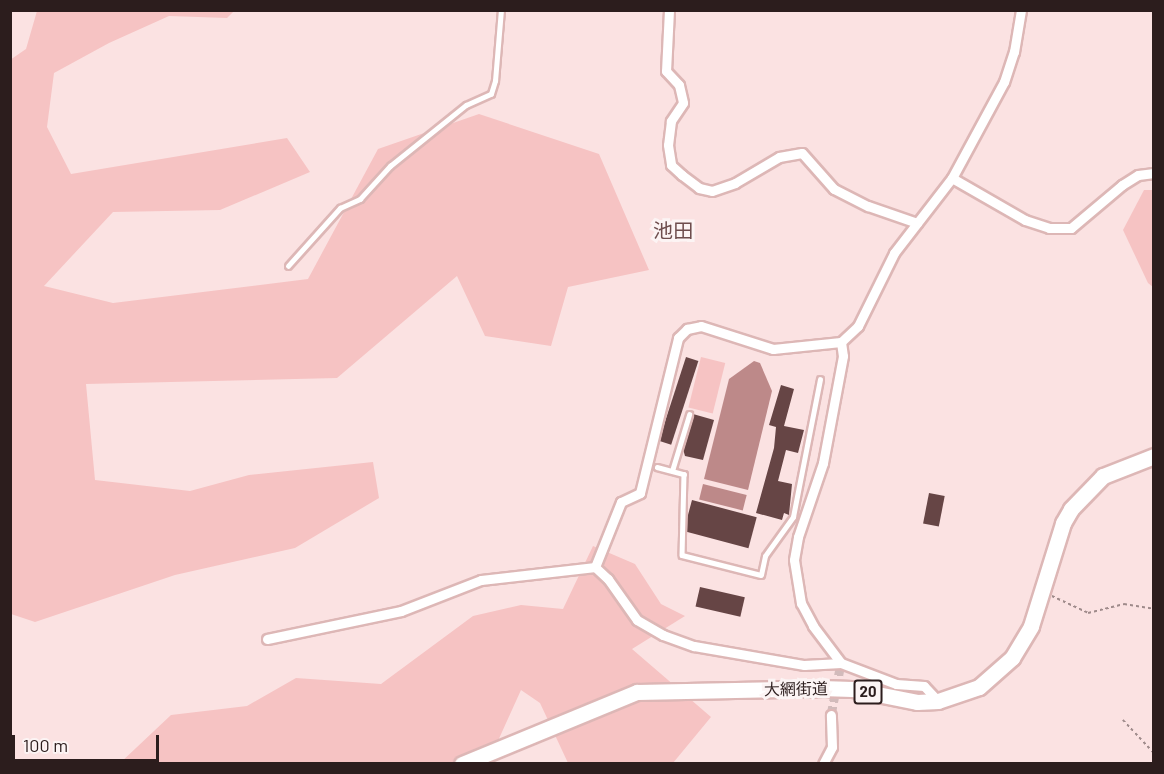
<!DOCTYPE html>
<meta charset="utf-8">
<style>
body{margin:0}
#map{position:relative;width:1164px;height:774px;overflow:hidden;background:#fbe2e2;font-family:Barlow,"Noto Sans JP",sans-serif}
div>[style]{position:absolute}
.green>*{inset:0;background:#f6c3c3;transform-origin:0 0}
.water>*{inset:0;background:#bd8989;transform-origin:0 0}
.building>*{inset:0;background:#664545;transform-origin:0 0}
.minor-tunnel>*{height:9px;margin-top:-4.5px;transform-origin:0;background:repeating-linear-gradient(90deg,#d2bbbb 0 9px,transparent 0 13.5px)}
.path>*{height:1.5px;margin-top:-0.75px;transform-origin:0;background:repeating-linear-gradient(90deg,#9f8b8b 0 3px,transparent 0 6px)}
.roads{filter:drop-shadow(2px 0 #ddb7b6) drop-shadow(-2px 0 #ddb7b6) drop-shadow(0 2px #ddb7b6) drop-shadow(0 -2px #ddb7b6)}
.service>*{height:4.5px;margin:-2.25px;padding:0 2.25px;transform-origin:2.25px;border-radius:2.25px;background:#fff}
.minor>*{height:9px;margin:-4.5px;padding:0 4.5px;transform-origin:4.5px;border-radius:4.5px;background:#fff}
.primary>*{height:15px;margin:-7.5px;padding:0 7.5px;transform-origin:7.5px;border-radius:7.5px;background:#fff}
span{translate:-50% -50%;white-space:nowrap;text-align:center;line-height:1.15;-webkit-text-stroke:6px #fcf4f4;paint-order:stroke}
.shield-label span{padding:2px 4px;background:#fcf4f4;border:2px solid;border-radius:4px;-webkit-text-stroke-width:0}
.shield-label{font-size:15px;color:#2c1d1d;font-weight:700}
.street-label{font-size:16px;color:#2c1d1d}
.quarter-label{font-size:20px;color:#6e4d4d}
.frame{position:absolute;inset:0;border:12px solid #2c1d1d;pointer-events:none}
.scale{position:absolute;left:12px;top:735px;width:147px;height:27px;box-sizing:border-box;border:3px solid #2c1d1d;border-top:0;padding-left:8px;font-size:18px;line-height:21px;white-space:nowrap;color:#2c1d1d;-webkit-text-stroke:4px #fcf4f4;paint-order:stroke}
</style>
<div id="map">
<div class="green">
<i style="clip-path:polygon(37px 11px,234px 11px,227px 18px,169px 16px,109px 43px,54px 73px,47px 127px,71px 174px,287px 138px,310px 172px,220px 210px,113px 212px,44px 286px,113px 303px,308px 279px,378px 149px,479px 114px,599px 154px,649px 270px,568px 287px,551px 346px,485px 336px,457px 276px,337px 378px,86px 384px,95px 480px,190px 491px,249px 475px,373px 462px,379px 498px,295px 548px,175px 575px,35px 622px,11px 614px,10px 60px,26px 49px)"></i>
<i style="clip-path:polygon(1144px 190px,1153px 190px,1153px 287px,1148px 283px,1123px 230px)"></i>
<i style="left:701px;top:357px;width:25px;height:52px;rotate:14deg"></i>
<i style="clip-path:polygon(593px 546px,635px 564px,661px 604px,685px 616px,632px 649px,711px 717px,673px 763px,568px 763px,540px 703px,521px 690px,488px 763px,119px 764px,171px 715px,247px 706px,296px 678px,381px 684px,473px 616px,521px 605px,563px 609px)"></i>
</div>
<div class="water">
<i style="clip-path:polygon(754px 361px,760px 363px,772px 391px,748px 490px,704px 479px,729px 379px)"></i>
<i style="left:703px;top:484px;width:45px;height:16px;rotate:14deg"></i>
</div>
<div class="building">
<i style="left:686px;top:357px;width:13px;height:88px;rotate:18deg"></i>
<i style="clip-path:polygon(781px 385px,794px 389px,784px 426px,804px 430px,798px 453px,786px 450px,778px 481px,792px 484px,789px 515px,784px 513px,782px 520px,756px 513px,774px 448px,776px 427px,769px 425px)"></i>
<i style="clip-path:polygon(693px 414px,714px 420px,703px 460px,685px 456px,683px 449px)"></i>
<i style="left:929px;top:493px;width:16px;height:31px;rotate:11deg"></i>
<i style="left:692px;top:500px;width:67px;height:32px;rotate:15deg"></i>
<i style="left:700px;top:587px;width:46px;height:20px;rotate:13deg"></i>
</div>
<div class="minor-tunnel">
<i style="left:831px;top:715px;width:53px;rotate:-79.1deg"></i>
</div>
<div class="path">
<i style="left:1052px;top:596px;width:40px;rotate:25deg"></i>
<i style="left:1088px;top:613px;width:37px;rotate:-14deg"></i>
<i style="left:1124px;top:604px;width:30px;rotate:9deg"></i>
<i style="left:1123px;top:720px;width:45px;rotate:46.8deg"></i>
</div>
<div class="roads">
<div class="service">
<i style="left:288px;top:266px;width:78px;rotate:-48.1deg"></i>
<i style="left:340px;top:208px;width:22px;rotate:-24deg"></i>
<i style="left:360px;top:199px;width:45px;rotate:-47.7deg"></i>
<i style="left:390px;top:166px;width:97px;rotate:-38.8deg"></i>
<i style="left:466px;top:105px;width:27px;rotate:-24deg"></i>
<i style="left:491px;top:94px;width:14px;rotate:-73deg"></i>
<i style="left:495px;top:81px;width:71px;rotate:-85.2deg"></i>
<i style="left:657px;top:467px;width:28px;rotate:15deg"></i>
<i style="left:684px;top:474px;width:81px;rotate:91.4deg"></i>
<i style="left:682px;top:555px;width:81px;rotate:14.2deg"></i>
<i style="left:761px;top:575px;width:19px;rotate:-78deg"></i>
<i style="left:765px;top:556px;width:48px;rotate:-54.3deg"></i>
<i style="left:793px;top:517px;width:140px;rotate:-78.9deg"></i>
<i style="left:672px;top:471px;width:59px;rotate:-73.1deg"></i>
</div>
<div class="minor">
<i style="left:669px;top:10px;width:61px;rotate:92.8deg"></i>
<i style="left:666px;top:71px;width:19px;rotate:47deg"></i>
<i style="left:679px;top:85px;width:18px;rotate:77deg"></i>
<i style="left:683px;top:103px;width:22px;rotate:124deg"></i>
<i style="left:671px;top:121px;width:24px;rotate:97deg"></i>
<i style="left:668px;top:145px;width:20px;rotate:81deg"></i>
<i style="left:671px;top:165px;width:15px;rotate:42deg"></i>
<i style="left:682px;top:175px;width:21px;rotate:37deg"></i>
<i style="left:699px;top:188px;width:13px;rotate:13deg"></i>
<i style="left:712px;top:191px;width:24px;rotate:-19deg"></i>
<i style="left:735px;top:183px;width:51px;rotate:-30.6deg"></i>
<i style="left:779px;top:157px;width:23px;rotate:-10deg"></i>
<i style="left:802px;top:153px;width:48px;rotate:48.4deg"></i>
<i style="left:834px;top:189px;width:38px;rotate:27deg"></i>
<i style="left:868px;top:206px;width:52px;rotate:19.1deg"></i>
<i style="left:952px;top:178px;width:84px;rotate:29.9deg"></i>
<i style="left:1025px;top:220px;width:25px;rotate:18deg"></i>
<i style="left:1049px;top:228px;width:22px"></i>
<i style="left:1071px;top:228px;width:67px;rotate:-40.1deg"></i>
<i style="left:1122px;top:185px;width:19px;rotate:-32deg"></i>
<i style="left:1138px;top:175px;width:16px;rotate:-7deg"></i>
<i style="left:841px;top:342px;width:14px;rotate:82deg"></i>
<i style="left:843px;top:356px;width:109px;rotate:100.6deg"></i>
<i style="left:823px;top:463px;width:78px;rotate:108.7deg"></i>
<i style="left:798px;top:537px;width:23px;rotate:100deg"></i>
<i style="left:794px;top:560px;width:44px;rotate:80.8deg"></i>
<i style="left:801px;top:603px;width:26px;rotate:62deg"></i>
<i style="left:813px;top:626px;width:46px;rotate:52.9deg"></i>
<i style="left:595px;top:567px;width:70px;rotate:-68.2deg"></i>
<i style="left:621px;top:502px;width:21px;rotate:-25deg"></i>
<i style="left:640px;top:493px;width:160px;rotate:-76.2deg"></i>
<i style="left:678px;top:338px;width:13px;rotate:-45deg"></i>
<i style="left:687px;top:329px;width:14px;rotate:-12deg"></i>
<i style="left:701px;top:326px;width:76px;rotate:17.7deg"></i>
<i style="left:773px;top:349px;width:68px;rotate:-5.9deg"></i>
<i style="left:841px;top:342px;width:23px;rotate:-43deg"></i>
<i style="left:858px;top:326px;width:81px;rotate:-63.7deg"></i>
<i style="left:894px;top:253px;width:95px;rotate:-52.3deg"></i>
<i style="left:952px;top:178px;width:109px;rotate:-61.6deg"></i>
<i style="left:1004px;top:82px;width:32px;rotate:-72deg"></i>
<i style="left:1014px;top:52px;width:43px;rotate:-80.5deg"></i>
<i style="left:267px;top:639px;width:137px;rotate:-11.8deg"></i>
<i style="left:401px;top:611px;width:86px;rotate:-21.2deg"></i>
<i style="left:481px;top:580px;width:115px;rotate:-6.5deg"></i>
<i style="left:595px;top:567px;width:18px;rotate:43deg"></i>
<i style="left:608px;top:579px;width:50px;rotate:54.7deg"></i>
<i style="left:637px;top:620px;width:30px;rotate:30deg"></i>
<i style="left:663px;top:635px;width:33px;rotate:20deg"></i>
<i style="left:694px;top:646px;width:112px;rotate:9.8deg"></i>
<i style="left:804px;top:665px;width:37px;rotate:-3deg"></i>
<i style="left:841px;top:663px;width:59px;rotate:20.9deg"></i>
<i style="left:896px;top:684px;width:28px;rotate:4deg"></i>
<i style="left:924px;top:686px;width:21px;rotate:47deg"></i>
<i style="left:823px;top:764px;width:19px;rotate:-62deg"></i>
<i style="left:832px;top:747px;width:32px;rotate:-92deg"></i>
</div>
<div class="primary">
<i style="left:462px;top:764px;width:189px;rotate:-22.4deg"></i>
<i style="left:637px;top:692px;width:184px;rotate:-1.2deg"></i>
<i style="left:821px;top:688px;width:31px;rotate:2deg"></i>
<i style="left:852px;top:689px;width:66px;rotate:11.3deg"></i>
<i style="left:917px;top:702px;width:21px;rotate:-3deg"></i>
<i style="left:938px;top:701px;width:43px;rotate:-18.9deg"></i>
<i style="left:979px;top:687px;width:44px;rotate:-41.3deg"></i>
<i style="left:1012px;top:658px;width:37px;rotate:-59deg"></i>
<i style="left:1031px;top:626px;width:108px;rotate:-72.7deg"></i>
<i style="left:1063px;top:523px;width:16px;rotate:-60deg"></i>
<i style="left:1071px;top:509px;width:46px;rotate:-45.9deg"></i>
<i style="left:1103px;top:476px;width:55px;rotate:-21.4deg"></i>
</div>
</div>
<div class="shield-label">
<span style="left:868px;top:692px">20</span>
</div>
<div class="street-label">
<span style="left:796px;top:689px;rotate:-1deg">大網街道</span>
</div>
<div class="quarter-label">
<span style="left:673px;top:230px">池田</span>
</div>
<div class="frame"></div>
<div class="scale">100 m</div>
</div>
